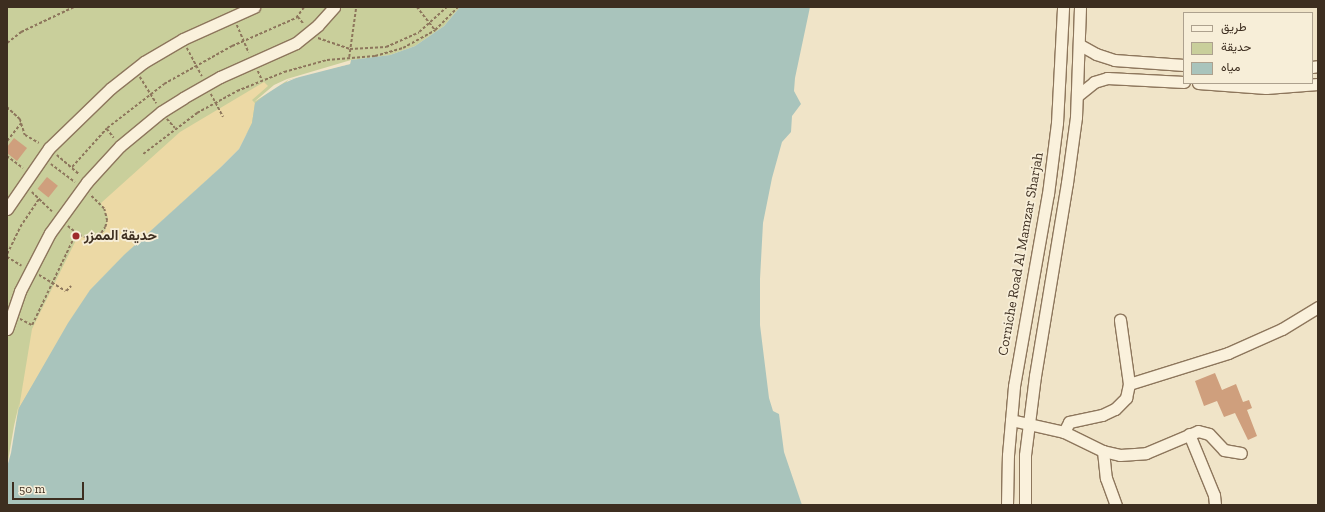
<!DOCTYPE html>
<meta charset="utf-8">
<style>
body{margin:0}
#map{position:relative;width:1325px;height:512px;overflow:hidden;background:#f0e4c8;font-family:"Zilla Slab",Vazirmatn,serif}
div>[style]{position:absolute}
.green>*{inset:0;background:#c9cf9b}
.sand>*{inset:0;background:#ecd9a5}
.water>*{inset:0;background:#a9c4bc}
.pier>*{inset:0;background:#f0e4c8}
.building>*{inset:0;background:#cf9f7d;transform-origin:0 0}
.path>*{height:1.5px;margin-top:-0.75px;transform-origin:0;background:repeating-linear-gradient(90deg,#8d765c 0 3px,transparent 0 5px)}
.roads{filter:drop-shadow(1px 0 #8d765c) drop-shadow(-1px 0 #8d765c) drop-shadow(0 1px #8d765c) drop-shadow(0 -1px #8d765c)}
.minor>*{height:11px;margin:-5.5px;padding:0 5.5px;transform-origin:5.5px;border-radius:5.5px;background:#faf1dc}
.dots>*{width:11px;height:11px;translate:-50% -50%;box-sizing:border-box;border:2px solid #f7eed8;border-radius:50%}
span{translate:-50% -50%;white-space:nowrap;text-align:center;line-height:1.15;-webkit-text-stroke:3.5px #f7eed8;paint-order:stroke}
.poi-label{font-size:14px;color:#3d2e20;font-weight:700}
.left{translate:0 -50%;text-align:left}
.street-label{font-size:14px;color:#3d2e20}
.frame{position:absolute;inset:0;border:8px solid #3d2e20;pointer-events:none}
.legend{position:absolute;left:1183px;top:12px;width:130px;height:72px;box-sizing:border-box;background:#f7eed8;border:1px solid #ada18e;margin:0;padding:5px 7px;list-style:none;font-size:12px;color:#3d2e20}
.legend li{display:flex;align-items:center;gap:8px;height:20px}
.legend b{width:20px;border:1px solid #ada18e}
.scale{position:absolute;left:12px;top:482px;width:72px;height:18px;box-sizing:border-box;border:2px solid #3d2e20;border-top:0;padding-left:5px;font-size:12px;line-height:14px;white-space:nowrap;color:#3d2e20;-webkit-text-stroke:3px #f7eed8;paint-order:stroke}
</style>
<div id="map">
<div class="green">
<i style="clip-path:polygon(7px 7px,460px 7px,444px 26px,415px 46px,390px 55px,352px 60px,350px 64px,288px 80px,220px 168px,124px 255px,90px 290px,46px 361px,7px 467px)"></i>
</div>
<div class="sand">
<i style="clip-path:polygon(264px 82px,268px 86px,252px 100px,255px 103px,252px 123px,239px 149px,220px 168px,124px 255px,90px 290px,19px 408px,32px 329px,78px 236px,93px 238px,105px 231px,108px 217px,101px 203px,180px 132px)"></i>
</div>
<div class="water">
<i style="clip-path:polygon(460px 7px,810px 7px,795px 78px,794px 91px,801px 104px,792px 116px,791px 132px,782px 142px,772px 178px,763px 223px,760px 279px,760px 325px,769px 398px,773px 411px,779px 414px,784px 452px,802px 505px,7px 505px,7px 467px,19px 408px,68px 323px,90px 290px,124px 255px,220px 168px,239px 149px,252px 123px,255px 103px,275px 87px,303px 75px,350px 64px,351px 60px,390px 55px,415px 46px,444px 26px)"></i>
</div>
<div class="pier">
<i style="clip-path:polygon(351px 60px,350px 64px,288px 80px,254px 102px,274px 85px,287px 79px)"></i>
<i style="clip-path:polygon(19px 404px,11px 453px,7px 467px,14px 426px)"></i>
</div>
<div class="building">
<i style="clip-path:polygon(14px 138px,27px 148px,17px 161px,7px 153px,7px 147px)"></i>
<i style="left:47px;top:177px;width:14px;height:15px;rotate:39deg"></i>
<i style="clip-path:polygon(1215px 373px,1222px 390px,1236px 384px,1243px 402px,1249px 400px,1252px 408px,1247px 410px,1257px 436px,1248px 440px,1235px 413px,1224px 417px,1217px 401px,1204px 406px,1195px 381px)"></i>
</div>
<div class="path">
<i style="left:417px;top:7px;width:29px;rotate:52deg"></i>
<i style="left:298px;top:17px;width:8px;rotate:50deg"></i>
<i style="left:237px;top:25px;width:30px;rotate:67deg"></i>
<i style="left:318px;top:38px;width:34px;rotate:19deg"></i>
<i style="left:350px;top:49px;width:36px;rotate:-3deg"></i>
<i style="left:386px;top:47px;width:36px;rotate:-24deg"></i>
<i style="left:419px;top:32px;width:38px;rotate:-42deg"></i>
<i style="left:7px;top:43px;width:18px;rotate:-38deg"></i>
<i style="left:21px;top:32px;width:59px;rotate:-25.3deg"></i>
<i style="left:187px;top:48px;width:32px;rotate:62deg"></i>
<i style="left:349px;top:57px;width:50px;rotate:-82deg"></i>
<i style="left:258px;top:71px;width:10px;rotate:66deg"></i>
<i style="left:140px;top:77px;width:31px;rotate:58deg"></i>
<i style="left:211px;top:94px;width:26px;rotate:62deg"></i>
<i style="left:7px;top:107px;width:18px;rotate:43deg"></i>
<i style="left:20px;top:119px;width:17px;rotate:73deg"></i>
<i style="left:25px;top:135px;width:16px;rotate:30deg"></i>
<i style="left:167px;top:119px;width:12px;rotate:48deg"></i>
<i style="left:107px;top:129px;width:11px;rotate:52deg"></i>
<i style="left:7px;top:141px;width:23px;rotate:-52deg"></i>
<i style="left:143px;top:154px;width:68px;rotate:-37.2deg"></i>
<i style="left:197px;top:113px;width:46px;rotate:-28.8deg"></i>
<i style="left:237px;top:91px;width:51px;rotate:-22deg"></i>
<i style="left:284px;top:72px;width:45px;rotate:-15.6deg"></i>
<i style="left:327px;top:60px;width:48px;rotate:-4.8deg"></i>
<i style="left:375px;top:56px;width:29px;rotate:-16deg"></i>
<i style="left:403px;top:48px;width:37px;rotate:-29deg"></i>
<i style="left:435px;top:30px;width:33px;rotate:-45deg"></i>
<i style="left:57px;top:155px;width:30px;rotate:41deg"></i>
<i style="left:7px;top:156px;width:20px;rotate:37deg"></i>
<i style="left:51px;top:164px;width:30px;rotate:37deg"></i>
<i style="left:72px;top:167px;width:52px;rotate:-48.1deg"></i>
<i style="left:107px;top:128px;width:72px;rotate:-37.7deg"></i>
<i style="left:164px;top:84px;width:78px;rotate:-29.2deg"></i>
<i style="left:232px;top:46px;width:70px;rotate:-23.6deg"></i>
<i style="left:296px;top:18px;width:14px;rotate:-54deg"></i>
<i style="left:32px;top:192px;width:28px;rotate:44deg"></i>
<i style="left:68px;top:226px;width:14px;rotate:39deg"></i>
<i style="left:79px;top:235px;width:11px;rotate:15deg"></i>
<i style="left:90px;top:238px;width:12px;rotate:-24deg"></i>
<i style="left:101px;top:233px;width:7px;rotate:-56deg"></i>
<i style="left:105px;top:227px;width:6px;rotate:-72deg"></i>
<i style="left:107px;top:221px;width:12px;rotate:-104deg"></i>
<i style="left:104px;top:209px;width:20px;rotate:-135deg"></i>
<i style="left:7px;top:254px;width:30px;rotate:-64deg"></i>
<i style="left:20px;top:227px;width:34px;rotate:-56deg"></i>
<i style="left:7px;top:257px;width:17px;rotate:31deg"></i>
<i style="left:39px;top:275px;width:31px;rotate:31deg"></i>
<i style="left:66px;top:291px;width:7px;rotate:-45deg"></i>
<i style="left:20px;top:319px;width:13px;rotate:27deg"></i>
<i style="left:32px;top:325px;width:102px;rotate:-64.4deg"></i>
</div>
<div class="roads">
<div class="minor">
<i style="left:1080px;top:45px;width:18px;rotate:29deg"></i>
<i style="left:1096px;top:54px;width:19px;rotate:18deg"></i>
<i style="left:1114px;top:60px;width:70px;rotate:4.1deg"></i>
<i style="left:1312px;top:67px;width:6px;rotate:-9deg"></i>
<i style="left:1198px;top:83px;width:68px;rotate:4.2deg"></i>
<i style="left:1266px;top:88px;width:52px;rotate:-4.4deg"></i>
<i style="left:1077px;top:96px;width:22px;rotate:-39deg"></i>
<i style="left:1094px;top:82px;width:14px;rotate:-17deg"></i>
<i style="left:1107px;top:78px;width:77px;rotate:3deg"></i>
<i style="left:7px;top:209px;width:74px;rotate:-55.5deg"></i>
<i style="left:49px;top:148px;width:86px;rotate:-44.1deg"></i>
<i style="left:111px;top:88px;width:42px;rotate:-38.2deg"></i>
<i style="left:144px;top:62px;width:45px;rotate:-30.5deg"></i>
<i style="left:183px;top:39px;width:78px;rotate:-24.3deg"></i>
<i style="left:7px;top:329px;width:40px;rotate:-71.1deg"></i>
<i style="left:20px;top:291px;width:65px;rotate:-62.7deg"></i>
<i style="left:50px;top:233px;width:63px;rotate:-54deg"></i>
<i style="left:87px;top:182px;width:49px;rotate:-47.5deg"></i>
<i style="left:120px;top:146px;width:53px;rotate:-39.7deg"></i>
<i style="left:161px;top:112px;width:26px;rotate:-32deg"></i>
<i style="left:183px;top:98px;width:43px;rotate:-29.6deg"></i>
<i style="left:220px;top:77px;width:83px;rotate:-24.1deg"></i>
<i style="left:296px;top:43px;width:28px;rotate:-39deg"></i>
<i style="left:318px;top:25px;width:24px;rotate:-48deg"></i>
<i style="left:1129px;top:384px;width:104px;rotate:-17.4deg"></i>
<i style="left:1228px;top:353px;width:59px;rotate:-24deg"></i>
<i style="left:1282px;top:329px;width:42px;rotate:-31.4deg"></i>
<i style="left:1011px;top:420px;width:54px;rotate:12.8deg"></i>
<i style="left:1064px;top:432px;width:43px;rotate:26deg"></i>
<i style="left:1103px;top:451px;width:17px;rotate:13deg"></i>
<i style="left:1120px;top:455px;width:26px;rotate:-4deg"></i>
<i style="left:1146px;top:453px;width:56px;rotate:-22.9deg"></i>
<i style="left:1198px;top:431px;width:11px;rotate:15deg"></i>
<i style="left:1209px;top:434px;width:22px;rotate:47deg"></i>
<i style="left:1224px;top:450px;width:17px;rotate:10deg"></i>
<i style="left:1064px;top:432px;width:11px;rotate:-63deg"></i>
<i style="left:1069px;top:422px;width:34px;rotate:-12deg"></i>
<i style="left:1102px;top:415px;width:14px;rotate:-25deg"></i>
<i style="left:1115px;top:409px;width:16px;rotate:-45deg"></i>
<i style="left:1126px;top:398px;width:14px;rotate:-78deg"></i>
<i style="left:1129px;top:384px;width:65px;rotate:-98deg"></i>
<i style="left:1189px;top:434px;width:66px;rotate:67.7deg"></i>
<i style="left:1214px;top:495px;width:10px;rotate:84deg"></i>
<i style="left:1103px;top:451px;width:27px;rotate:84deg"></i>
<i style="left:1106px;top:478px;width:29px;rotate:70deg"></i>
<i style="left:1007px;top:505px;width:50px;rotate:-88.9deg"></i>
<i style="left:1008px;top:455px;width:69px;rotate:-85deg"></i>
<i style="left:1014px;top:386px;width:195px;rotate:-80deg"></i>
<i style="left:1048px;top:194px;width:72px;rotate:-82.8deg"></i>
<i style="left:1057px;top:123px;width:116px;rotate:-87deg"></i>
<i style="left:1025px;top:505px;width:50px;rotate:-90deg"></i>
<i style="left:1025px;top:455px;width:80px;rotate:-82.8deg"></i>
<i style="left:1035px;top:376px;width:196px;rotate:-80.6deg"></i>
<i style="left:1067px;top:183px;width:67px;rotate:-82.2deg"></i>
<i style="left:1076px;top:117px;width:110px;rotate:-87.9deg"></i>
</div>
</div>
<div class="dots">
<i style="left:76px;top:236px;background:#9e2a2b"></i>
</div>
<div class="poi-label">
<span class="left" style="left:84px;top:236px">حديقة الممزر</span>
</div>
<div class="street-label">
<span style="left:1021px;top:254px;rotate:-80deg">Corniche Road Al Mamzar Sharjah</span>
</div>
<div class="frame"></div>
<ul class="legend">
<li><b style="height:5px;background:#faf1dc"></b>طريق</li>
<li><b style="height:11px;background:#c9cf9b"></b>حديقة</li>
<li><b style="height:11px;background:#a9c4bc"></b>مياه</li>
</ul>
<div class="scale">50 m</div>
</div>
